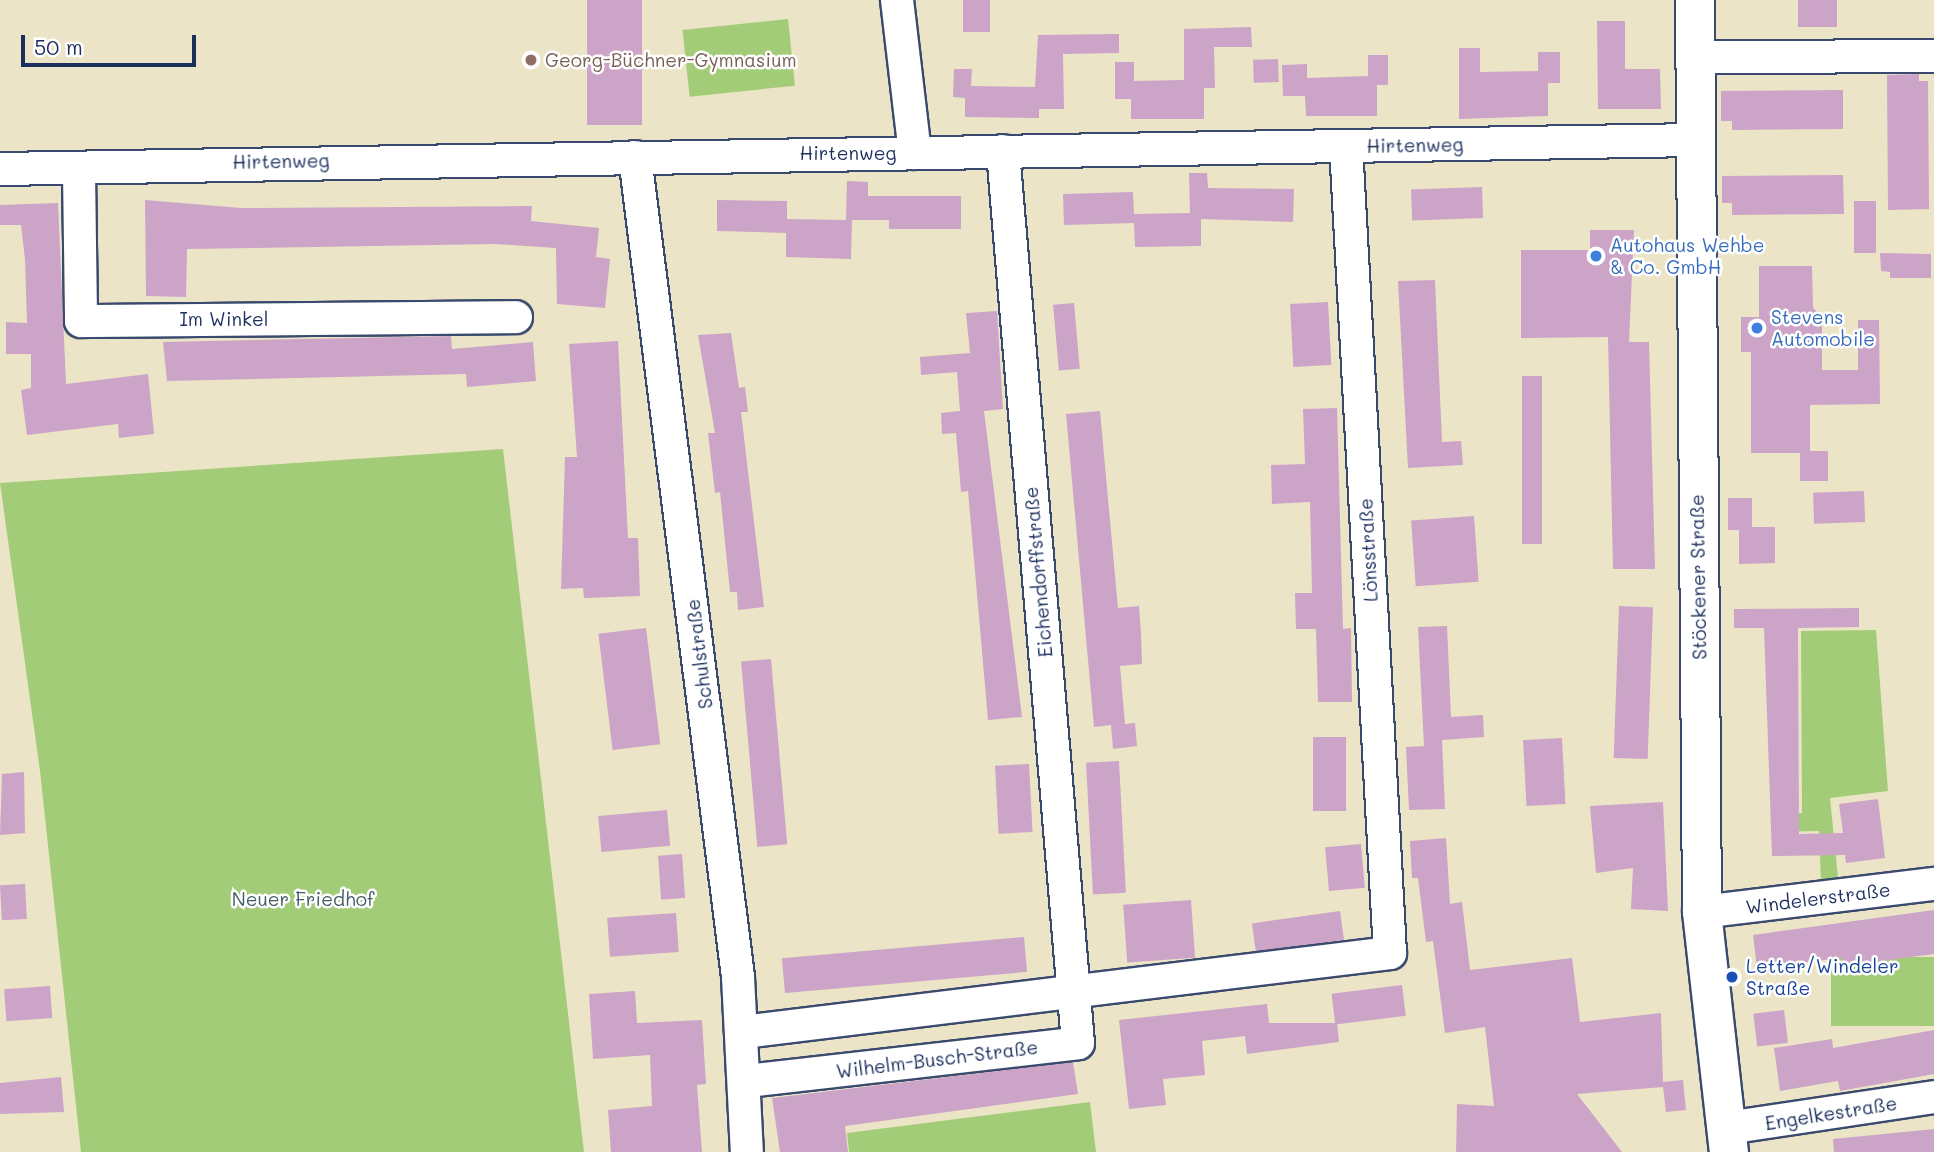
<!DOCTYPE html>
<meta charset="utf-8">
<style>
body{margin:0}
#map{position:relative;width:1934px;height:1152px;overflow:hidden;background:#ece4c6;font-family:Mali,sans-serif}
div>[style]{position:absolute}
.green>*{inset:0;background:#a3cc78;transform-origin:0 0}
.building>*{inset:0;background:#cca4c7;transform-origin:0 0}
.roads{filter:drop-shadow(2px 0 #3a4a6e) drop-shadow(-2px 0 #3a4a6e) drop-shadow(0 2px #3a4a6e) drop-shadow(0 -2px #3a4a6e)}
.minor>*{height:32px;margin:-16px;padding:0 16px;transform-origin:16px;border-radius:16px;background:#fff}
.major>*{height:38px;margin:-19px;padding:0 19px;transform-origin:19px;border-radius:19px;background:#fff}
.dots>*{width:19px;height:19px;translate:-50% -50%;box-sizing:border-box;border:4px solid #fff;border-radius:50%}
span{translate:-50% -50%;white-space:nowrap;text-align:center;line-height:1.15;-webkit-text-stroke:5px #fff;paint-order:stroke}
.education-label{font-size:19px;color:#785e54}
.left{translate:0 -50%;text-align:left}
.street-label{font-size:19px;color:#1b2f5e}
.shop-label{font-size:19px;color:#366cbe}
.park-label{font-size:19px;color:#445e66}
.transit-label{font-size:19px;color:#164399}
.scale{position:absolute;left:21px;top:35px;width:175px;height:32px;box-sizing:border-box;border:4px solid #1b2f5e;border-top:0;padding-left:9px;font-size:21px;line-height:24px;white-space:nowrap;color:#1b2f5e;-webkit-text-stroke:5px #fff;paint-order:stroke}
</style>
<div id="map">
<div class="green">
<i style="left:788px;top:19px;width:67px;height:106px;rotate:84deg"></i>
<i style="clip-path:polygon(503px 449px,584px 1152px,81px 1152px,40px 771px,0 483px)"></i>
<i style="clip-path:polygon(1876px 630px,1888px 791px,1830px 798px,1838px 877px,1821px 880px,1819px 831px,1771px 832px,1771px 813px,1802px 813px,1801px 631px)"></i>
<i style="left:1934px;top:957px;width:69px;height:103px;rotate:90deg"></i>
<i style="clip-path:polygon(1090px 1102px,1096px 1152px,849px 1152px,847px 1133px)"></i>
</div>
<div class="building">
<i style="left:587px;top:0;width:55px;height:125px"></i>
<i style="left:963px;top:0;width:27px;height:32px"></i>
<i style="left:1798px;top:0;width:39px;height:27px"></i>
<i style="clip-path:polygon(1597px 21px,1625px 21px,1625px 69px,1660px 69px,1661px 109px,1598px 109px)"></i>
<i style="clip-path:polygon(1251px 27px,1252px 47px,1214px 47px,1215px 88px,1204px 88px,1204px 119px,1131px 119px,1131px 99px,1115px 99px,1115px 62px,1134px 62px,1134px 81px,1184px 80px,1184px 29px)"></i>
<i style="clip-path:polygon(1119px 34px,1119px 53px,1063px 54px,1064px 109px,1039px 109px,1039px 118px,965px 117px,965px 98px,953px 97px,954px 69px,972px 69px,971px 86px,1035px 87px,1038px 35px)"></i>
<i style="clip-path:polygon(1459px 48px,1480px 48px,1480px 72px,1538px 71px,1538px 52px,1560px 52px,1560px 83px,1548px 83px,1548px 116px,1459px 119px)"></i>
<i style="clip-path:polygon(1368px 55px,1388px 55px,1388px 85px,1377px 85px,1377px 116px,1306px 116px,1305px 96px,1283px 96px,1282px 65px,1307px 64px,1307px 78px,1368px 76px)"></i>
<i style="left:1278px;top:59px;width:23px;height:25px;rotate:88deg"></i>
<i style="clip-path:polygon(1919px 74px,1919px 81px,1928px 81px,1929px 209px,1888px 210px,1887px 75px)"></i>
<i style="clip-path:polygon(1843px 90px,1843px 129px,1732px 130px,1732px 121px,1721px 121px,1721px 91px)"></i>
<i style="clip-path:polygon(1189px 173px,1207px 173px,1208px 188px,1294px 189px,1293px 222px,1201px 219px,1201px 246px,1135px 247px,1134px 223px,1064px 225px,1063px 194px,1133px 192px,1134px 214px,1190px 213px)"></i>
<i style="clip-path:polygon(1843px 175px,1844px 214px,1732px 215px,1732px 203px,1722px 203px,1722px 176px)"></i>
<i style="clip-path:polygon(847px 181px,868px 182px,868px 196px,961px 196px,961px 229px,889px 229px,889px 220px,852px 220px,851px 259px,786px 257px,786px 233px,717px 231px,717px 200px,787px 201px,787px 219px,846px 220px)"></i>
<i style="left:1482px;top:187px;width:31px;height:71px;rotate:88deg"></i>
<i style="clip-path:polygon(145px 200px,241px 208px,532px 206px,531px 221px,599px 228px,596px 257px,610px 259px,605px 308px,557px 304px,556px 248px,495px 244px,187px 249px,186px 297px,146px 296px)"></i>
<i style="left:1854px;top:201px;width:22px;height:52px"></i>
<i style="clip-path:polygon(58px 203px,66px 384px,148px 374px,154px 434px,119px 438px,118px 424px,27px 435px,21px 390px,31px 388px,31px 354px,6px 354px,6px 322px,27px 323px,25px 259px,21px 225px,0 225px,0 205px)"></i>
<i style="clip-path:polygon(1590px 230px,1634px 230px,1629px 342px,1649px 342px,1655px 569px,1613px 569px,1608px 337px,1521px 338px,1521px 250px,1590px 250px)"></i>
<i style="clip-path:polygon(1880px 253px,1931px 254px,1931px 278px,1890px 278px,1890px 272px,1881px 271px)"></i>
<i style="clip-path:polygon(1759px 266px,1812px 266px,1813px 308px,1822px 316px,1822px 370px,1858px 370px,1858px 320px,1879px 320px,1880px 404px,1810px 405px,1810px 451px,1828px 451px,1828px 481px,1800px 481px,1800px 453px,1751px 453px,1751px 352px,1741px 352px,1741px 317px,1759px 317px)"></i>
<i style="clip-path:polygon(1435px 280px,1442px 442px,1461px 441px,1463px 465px,1408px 468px,1398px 281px)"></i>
<i style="left:1328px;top:302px;width:63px;height:38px;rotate:87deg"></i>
<i style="left:1074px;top:303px;width:66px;height:21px;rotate:85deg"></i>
<i style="clip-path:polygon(997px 311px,1003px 409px,984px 411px,1022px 717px,988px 720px,968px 491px,961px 492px,956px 433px,942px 434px,941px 413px,960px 411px,957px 372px,921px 375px,920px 357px,970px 353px,966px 313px)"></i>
<i style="clip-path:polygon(731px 333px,739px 388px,745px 387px,748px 412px,741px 412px,764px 607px,738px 610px,737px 592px,730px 592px,720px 492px,715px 493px,708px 433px,715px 433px,698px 335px)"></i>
<i style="clip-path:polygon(451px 336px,452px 349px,533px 342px,536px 381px,467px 387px,466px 374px,167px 381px,163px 342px)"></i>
<i style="clip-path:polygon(618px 341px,628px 538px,638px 538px,640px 596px,584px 598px,583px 588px,561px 589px,565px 457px,577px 457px,569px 344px)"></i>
<i style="left:1522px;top:376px;width:20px;height:168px"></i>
<i style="clip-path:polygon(1337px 408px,1343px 629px,1351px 628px,1352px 702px,1318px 702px,1316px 629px,1296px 629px,1295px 593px,1312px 593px,1310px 502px,1272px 504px,1271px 465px,1305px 464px,1303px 409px)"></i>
<i style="clip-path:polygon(1100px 411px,1118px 608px,1139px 606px,1141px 634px,1142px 664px,1120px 666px,1125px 724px,1135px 723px,1137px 746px,1113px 749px,1111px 725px,1094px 727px,1066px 414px)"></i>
<i style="left:1864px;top:491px;width:31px;height:51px;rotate:88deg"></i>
<i style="clip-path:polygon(1728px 498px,1752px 498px,1752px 527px,1775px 527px,1775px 563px,1739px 564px,1739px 530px,1728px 530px)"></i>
<i style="left:1474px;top:516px;width:66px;height:63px;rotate:86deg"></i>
<i style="left:1619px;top:606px;width:34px;height:152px;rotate:2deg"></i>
<i style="clip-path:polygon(1859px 608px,1859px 627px,1798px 628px,1799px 834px,1843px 833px,1839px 804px,1878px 799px,1885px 858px,1846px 863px,1845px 855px,1772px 856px,1764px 628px,1734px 628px,1734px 609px)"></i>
<i style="clip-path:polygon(1447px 626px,1451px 717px,1483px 715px,1484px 737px,1442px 740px,1445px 809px,1409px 810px,1406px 747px,1424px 746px,1418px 627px)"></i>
<i style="left:646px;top:628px;width:117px;height:48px;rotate:83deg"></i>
<i style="left:771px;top:659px;width:186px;height:30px;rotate:85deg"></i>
<i style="left:1313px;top:737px;width:33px;height:74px"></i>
<i style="left:1562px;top:738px;width:66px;height:39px;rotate:87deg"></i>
<i style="left:1119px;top:761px;width:132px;height:33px;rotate:87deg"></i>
<i style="left:1029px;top:764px;width:68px;height:34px;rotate:87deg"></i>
<i style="clip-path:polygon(24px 772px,25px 833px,0 835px,2px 774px)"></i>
<i style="clip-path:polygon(1663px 802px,1668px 911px,1631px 909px,1633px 868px,1596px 873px,1590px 806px)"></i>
<i style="left:667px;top:810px;width:36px;height:69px;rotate:85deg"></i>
<i style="clip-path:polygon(1446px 838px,1450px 904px,1462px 902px,1470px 970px,1572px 958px,1580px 1022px,1661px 1013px,1663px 1082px,1683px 1080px,1686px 1110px,1666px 1112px,1663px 1087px,1577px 1094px,1622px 1152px,1456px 1152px,1457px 1104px,1494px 1106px,1485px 1027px,1445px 1033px,1433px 941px,1426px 942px,1418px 878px,1412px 878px,1410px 841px)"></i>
<i style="left:1361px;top:844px;width:44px;height:36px;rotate:85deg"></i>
<i style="left:682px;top:854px;width:44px;height:24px;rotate:86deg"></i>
<i style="left:25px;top:884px;width:35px;height:25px;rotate:87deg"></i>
<i style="left:1191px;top:900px;width:58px;height:68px;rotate:86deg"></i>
<i style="clip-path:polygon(1934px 910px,1934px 954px,1843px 966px,1842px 958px,1757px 968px,1753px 935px)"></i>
<i style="left:1340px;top:911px;width:29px;height:89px;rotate:82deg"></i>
<i style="left:676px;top:913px;width:39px;height:69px;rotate:86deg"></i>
<i style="left:1024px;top:937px;width:35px;height:243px;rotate:85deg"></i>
<i style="left:1402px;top:985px;width:31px;height:71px;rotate:83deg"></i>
<i style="left:50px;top:986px;width:32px;height:46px;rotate:86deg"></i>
<i style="clip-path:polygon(635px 991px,637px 1023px,702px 1020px,706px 1084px,697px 1085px,702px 1152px,611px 1152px,608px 1110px,652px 1106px,650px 1055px,593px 1059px,589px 994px)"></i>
<i style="clip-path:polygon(1267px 1004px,1269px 1023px,1337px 1023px,1339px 1042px,1247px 1054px,1245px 1036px,1202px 1041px,1205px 1075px,1163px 1079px,1166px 1105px,1129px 1109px,1119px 1020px)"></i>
<i style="left:1784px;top:1010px;width:33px;height:31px;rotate:83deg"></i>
<i style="clip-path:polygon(1934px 1030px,1934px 1074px,1840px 1091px,1838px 1081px,1780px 1091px,1774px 1048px,1832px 1039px,1833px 1048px)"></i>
<i style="clip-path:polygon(1073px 1062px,1078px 1094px,845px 1126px,848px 1152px,780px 1152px,772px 1098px)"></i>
<i style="clip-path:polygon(61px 1077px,64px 1112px,0 1114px,0 1083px)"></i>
<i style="clip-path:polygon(1934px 1129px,1934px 1152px,1834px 1152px,1833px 1139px)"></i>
</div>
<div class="roads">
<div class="minor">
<i style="left:897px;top:0;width:154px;rotate:83.3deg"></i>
<i style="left:1695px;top:57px;width:239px;rotate:-0.2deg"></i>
<i style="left:635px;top:157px;width:826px;rotate:82.84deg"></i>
<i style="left:738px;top:977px;width:175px;rotate:87.1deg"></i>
<i style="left:0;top:169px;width:1696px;rotate:-0.98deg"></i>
<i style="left:79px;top:172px;width:149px;rotate:89.2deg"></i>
<i style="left:81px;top:321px;width:435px;rotate:-0.5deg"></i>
<i style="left:1702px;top:912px;width:234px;rotate:-6.9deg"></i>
<i style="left:743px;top:1032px;width:652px;rotate:-6.96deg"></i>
<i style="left:1390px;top:953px;width:807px;rotate:-93.12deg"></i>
<i style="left:747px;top:1081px;width:333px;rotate:-6.5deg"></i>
<i style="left:1078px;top:1043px;width:895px;rotate:-94.81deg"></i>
<i style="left:1727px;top:1128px;width:209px;rotate:-8.5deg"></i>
</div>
<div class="major">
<i style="left:1695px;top:0;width:912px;rotate:89.56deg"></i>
<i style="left:1702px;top:912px;width:242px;rotate:83.6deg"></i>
</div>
</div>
<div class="dots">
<i style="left:531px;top:60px;background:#8d6e63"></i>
<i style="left:1596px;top:256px;background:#3f7fe0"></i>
<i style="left:1757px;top:328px;background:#3f7fe0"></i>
<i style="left:1732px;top:977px;background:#1a4fb4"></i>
</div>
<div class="education-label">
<span class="left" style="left:545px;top:60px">Georg-Büchner-Gymnasium</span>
</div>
<div class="street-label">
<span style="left:1415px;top:145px;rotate:-1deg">Hirtenweg</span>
<span style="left:848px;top:153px">Hirtenweg</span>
<span style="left:281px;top:161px;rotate:-1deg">Hirtenweg</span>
<span style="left:224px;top:319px">Im Winkel</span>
<span style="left:1368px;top:550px;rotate:-93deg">Lönsstraße</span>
<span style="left:1038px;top:572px;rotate:-95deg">Eichendorffstraße</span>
<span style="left:1698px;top:577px;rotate:-91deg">Stöckener Straße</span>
<span style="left:699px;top:654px;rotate:-97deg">Schulstraße</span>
<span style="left:1818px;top:898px;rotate:-7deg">Windelerstraße</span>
<span style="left:937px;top:1059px;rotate:-7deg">Wilhelm-Busch-Straße</span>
<span style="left:1831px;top:1113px;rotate:-9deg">Engelkestraße</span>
</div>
<div class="shop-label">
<span class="left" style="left:1610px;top:256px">Autohaus Wehbe<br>&amp; Co. GmbH</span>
<span class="left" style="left:1771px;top:328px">Stevens<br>Automobile</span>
</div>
<div class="park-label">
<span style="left:303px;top:899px">Neuer Friedhof</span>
</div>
<div class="transit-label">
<span class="left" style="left:1746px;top:977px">Letter/Windeler<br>Straße</span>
</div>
<div class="scale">50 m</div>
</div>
